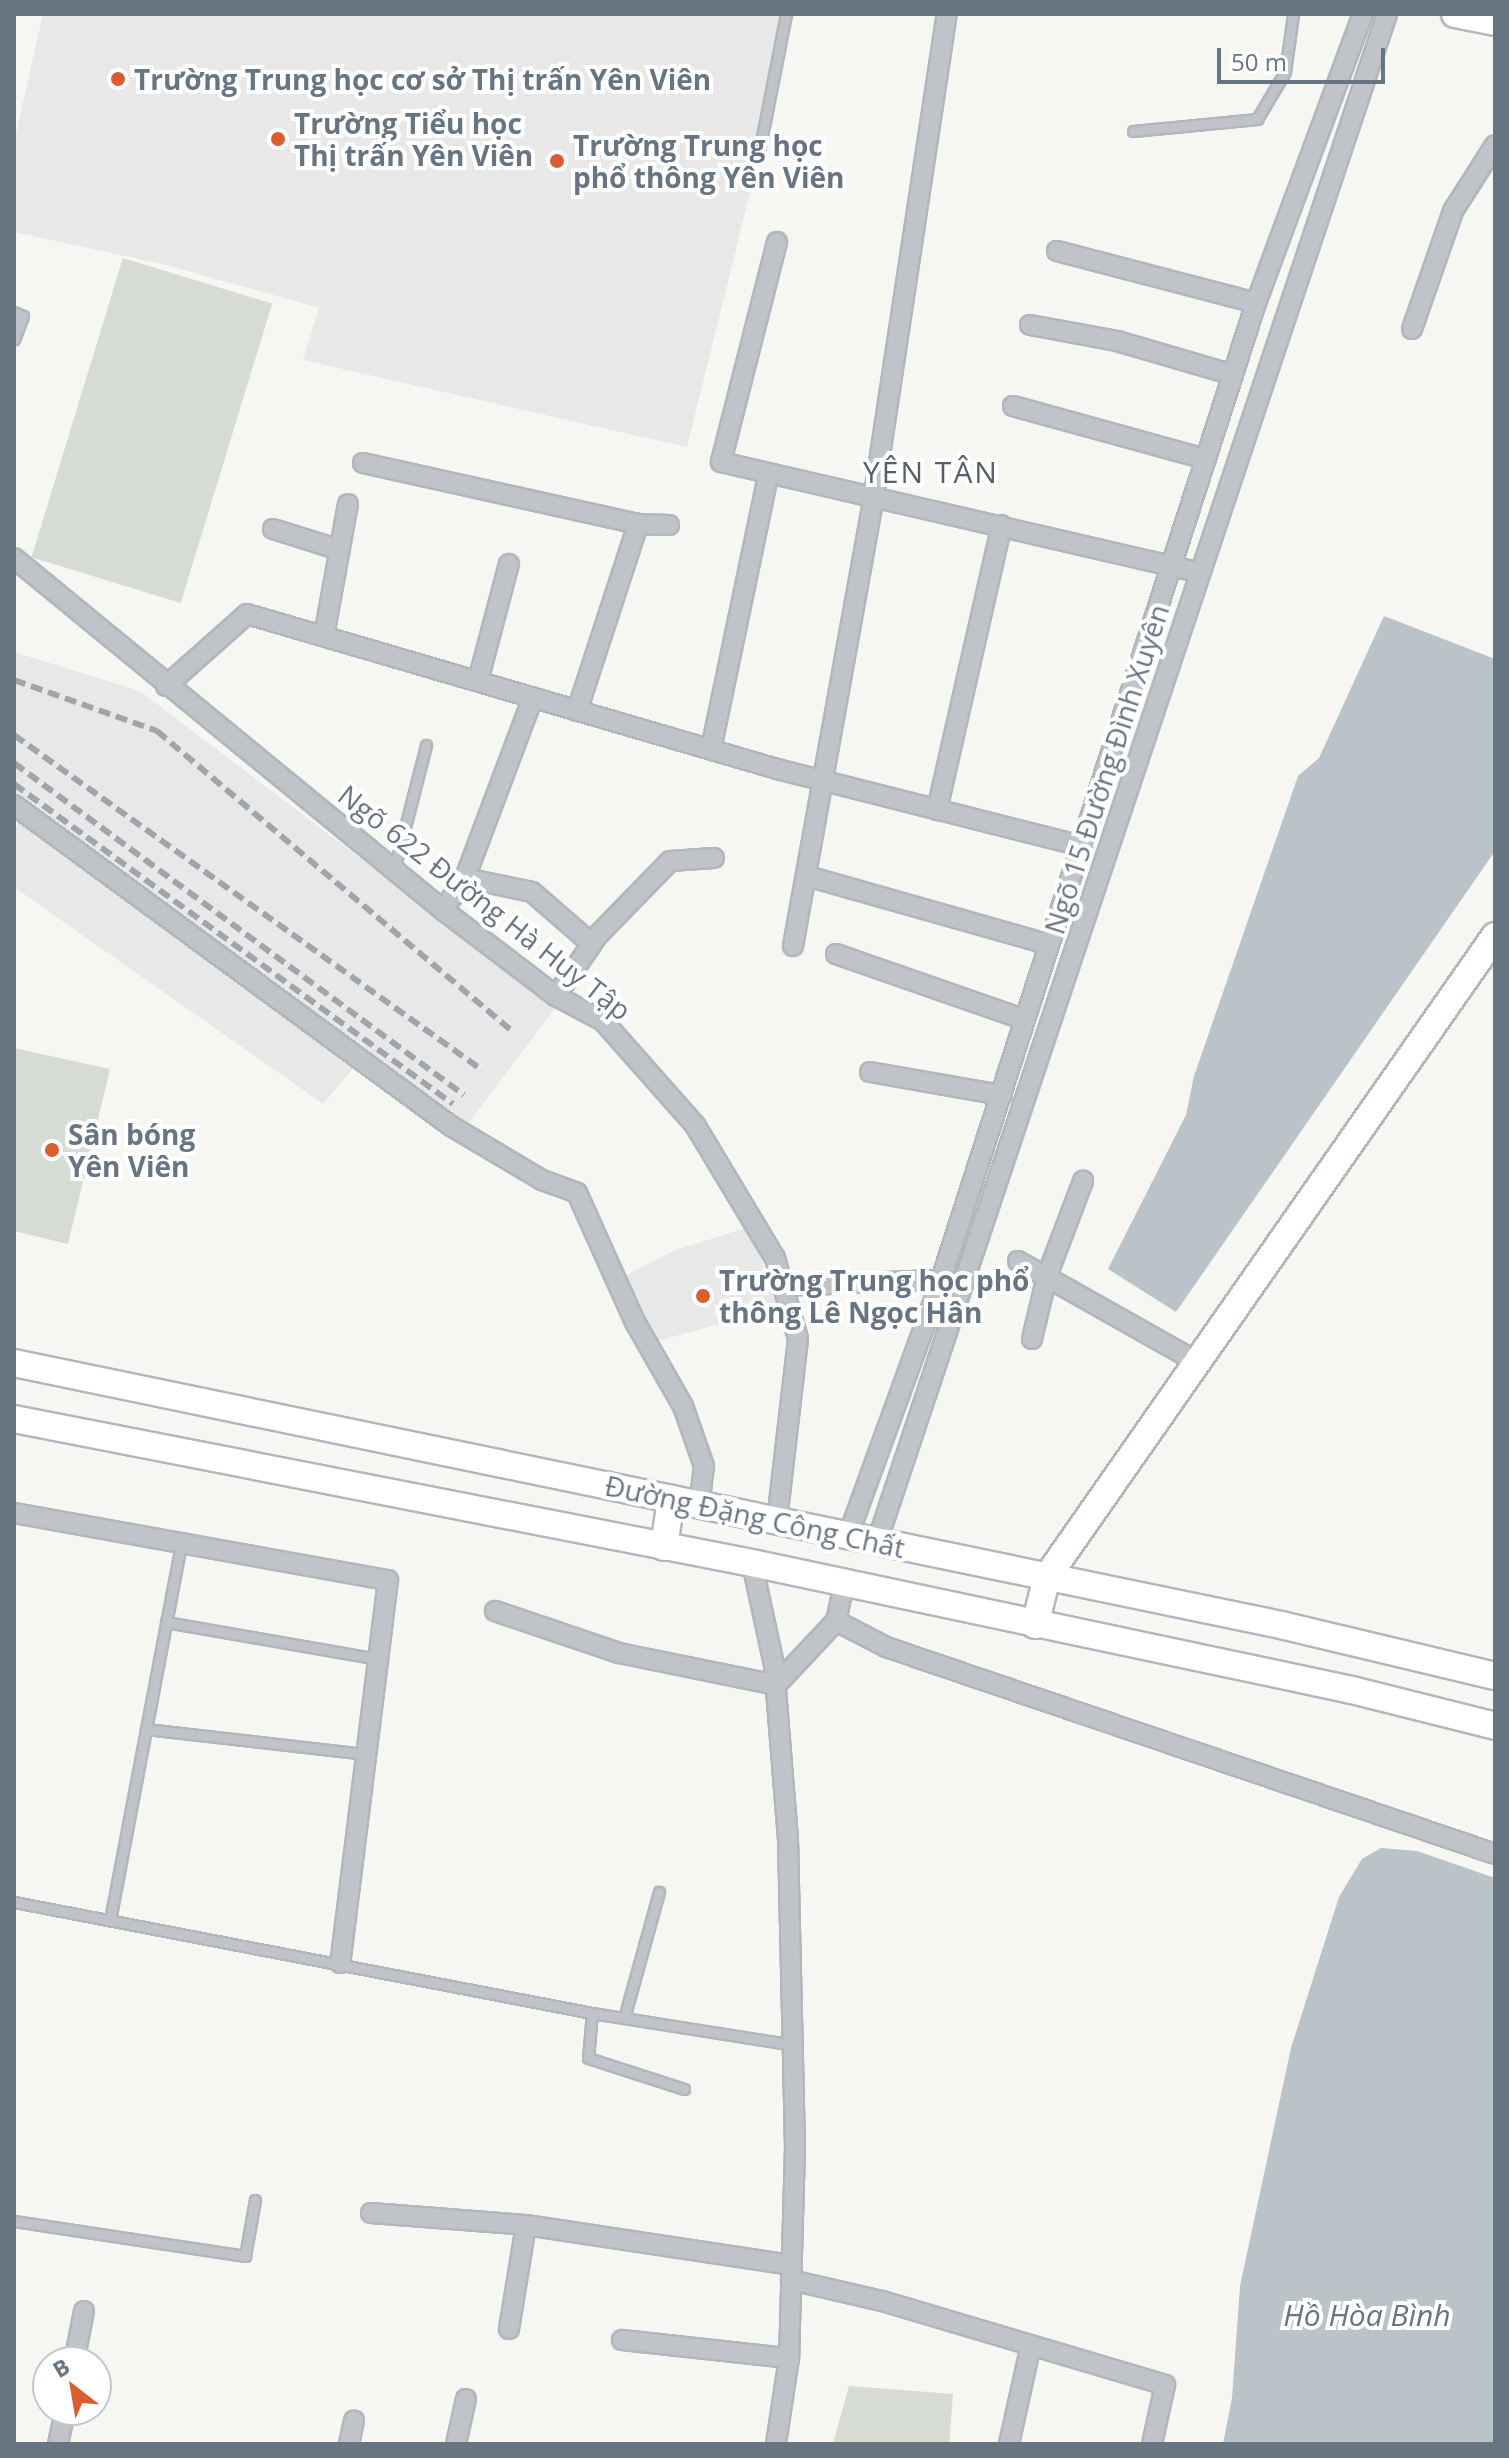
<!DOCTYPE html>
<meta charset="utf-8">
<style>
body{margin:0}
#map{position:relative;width:1509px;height:2458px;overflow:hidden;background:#f6f6f3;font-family:"Open Sans",sans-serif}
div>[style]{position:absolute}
.built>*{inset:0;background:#e7e8e7}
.green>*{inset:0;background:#d6dbd3;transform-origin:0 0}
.water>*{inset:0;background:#b9c3c8}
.roads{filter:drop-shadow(2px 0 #b2b7bc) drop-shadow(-2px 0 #b2b7bc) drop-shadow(0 2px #b2b7bc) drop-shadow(0 -2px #b2b7bc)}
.lane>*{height:9px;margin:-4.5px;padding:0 4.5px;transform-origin:4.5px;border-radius:4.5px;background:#c0c3c7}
.street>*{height:18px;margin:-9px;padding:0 9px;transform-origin:9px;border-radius:9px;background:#c0c3c7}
.secondary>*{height:26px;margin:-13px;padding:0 13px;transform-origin:13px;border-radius:13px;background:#fff}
.rail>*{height:6px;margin-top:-3px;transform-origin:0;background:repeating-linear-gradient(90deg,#9fa5ab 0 12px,transparent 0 18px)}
.dots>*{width:22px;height:22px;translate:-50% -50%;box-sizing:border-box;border:4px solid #fff;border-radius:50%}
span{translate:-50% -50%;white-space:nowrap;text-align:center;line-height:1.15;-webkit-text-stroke:8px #fff;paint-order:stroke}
.poi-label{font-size:28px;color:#677583;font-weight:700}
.left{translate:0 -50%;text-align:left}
.street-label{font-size:28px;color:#677583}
.neighbourhood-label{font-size:30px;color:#545f69;letter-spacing:2px}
.water-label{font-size:30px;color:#63777f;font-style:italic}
.frame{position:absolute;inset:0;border:16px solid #677583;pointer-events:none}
.north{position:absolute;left:32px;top:2346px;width:80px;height:80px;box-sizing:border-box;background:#fff;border:2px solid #c2c8cd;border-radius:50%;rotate:329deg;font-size:22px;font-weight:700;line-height:32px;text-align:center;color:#677583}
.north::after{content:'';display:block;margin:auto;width:28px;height:36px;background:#db5d2f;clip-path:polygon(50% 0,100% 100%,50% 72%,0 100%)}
.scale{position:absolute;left:1217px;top:48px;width:168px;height:36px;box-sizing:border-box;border:4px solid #677583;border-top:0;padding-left:10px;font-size:24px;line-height:28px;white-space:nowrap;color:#677583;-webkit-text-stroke:6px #fff;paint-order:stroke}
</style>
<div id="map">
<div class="built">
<i style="clip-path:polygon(43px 14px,794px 14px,687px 447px,303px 360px,319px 308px,167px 265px,14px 232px,14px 143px)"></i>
<i style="clip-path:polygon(14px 652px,140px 691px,556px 1007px,457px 1138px,356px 1065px,323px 1104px,14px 887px,14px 832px,21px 817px,14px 807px)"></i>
<i style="clip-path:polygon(749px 1227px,779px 1308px,653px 1342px,621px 1278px,673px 1251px)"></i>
</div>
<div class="green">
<i style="left:123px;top:258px;width:156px;height:313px;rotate:17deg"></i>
<i style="clip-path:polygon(14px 1048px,110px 1069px,68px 1244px,14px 1231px)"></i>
<i style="clip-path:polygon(849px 2386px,953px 2394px,949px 2444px,833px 2444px)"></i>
</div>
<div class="water">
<i style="clip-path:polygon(1384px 616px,1495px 659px,1495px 851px,1176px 1312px,1108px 1269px,1186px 1115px,1194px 1076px,1298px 776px,1319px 758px)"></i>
<i style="clip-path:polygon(1381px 1848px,1417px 1851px,1495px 1878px,1495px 2444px,1223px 2444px,1232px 2398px,1240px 2286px,1291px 2048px,1339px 1897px,1362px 1859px)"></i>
</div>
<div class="roads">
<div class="lane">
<i style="left:1133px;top:131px;width:125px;rotate:-5.5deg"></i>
<i style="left:1257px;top:119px;width:55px;rotate:-59.2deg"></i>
<i style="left:1285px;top:72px;width:59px;rotate:-82.1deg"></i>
<i style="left:758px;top:157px;width:146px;rotate:-78.9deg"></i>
<i style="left:14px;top:312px;width:10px;rotate:24deg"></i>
<i style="left:23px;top:316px;width:25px;rotate:111deg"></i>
<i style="left:394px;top:870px;width:129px;rotate:-75.6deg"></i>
<i style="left:166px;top:1622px;width:216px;rotate:9.9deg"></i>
<i style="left:146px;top:1729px;width:222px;rotate:6.5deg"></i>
<i style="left:14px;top:1902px;width:589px;rotate:10.87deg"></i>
<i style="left:592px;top:2013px;width:204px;rotate:9deg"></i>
<i style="left:110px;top:1920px;width:382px;rotate:-79.3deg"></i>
<i style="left:592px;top:2013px;width:45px;rotate:95.1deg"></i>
<i style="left:588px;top:2058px;width:101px;rotate:17.9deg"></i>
<i style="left:624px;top:2018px;width:131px;rotate:-74.5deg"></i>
<i style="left:14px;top:2221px;width:234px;rotate:8.6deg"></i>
<i style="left:245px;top:2256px;width:57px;rotate:-79.9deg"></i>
</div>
<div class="street">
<i style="left:777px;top:242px;width:227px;rotate:104.3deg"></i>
<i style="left:721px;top:462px;width:492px;rotate:13deg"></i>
<i style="left:1057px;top:251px;width:206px;rotate:14.6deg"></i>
<i style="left:1030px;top:325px;width:88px;rotate:10.4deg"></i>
<i style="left:1117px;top:341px;width:121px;rotate:16.3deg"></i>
<i style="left:1412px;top:329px;width:125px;rotate:-70.8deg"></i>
<i style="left:1453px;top:211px;width:78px;rotate:-57.5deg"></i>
<i style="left:1013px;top:406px;width:200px;rotate:15.4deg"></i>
<i style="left:363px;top:463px;width:282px;rotate:12.5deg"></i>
<i style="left:638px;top:524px;width:31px;rotate:2deg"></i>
<i style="left:273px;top:529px;width:70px;rotate:17.4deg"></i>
<i style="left:14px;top:558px;width:555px;rotate:39.37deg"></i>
<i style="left:443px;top:910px;width:142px;rotate:37.3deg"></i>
<i style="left:556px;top:996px;width:53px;rotate:28deg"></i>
<i style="left:603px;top:1021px;width:139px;rotate:48.5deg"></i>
<i style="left:695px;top:1125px;width:155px;rotate:59deg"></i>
<i style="left:775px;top:1258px;width:84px;rotate:74.1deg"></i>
<i style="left:798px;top:1339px;width:183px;rotate:96.6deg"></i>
<i style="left:324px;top:636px;width:134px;rotate:-79.7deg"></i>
<i style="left:478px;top:681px;width:121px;rotate:-75.2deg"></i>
<i style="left:166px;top:686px;width:108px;rotate:-41.6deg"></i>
<i style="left:247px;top:614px;width:552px;rotate:16.3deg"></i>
<i style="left:777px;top:769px;width:310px;rotate:14.2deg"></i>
<i style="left:577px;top:711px;width:197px;rotate:-71.9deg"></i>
<i style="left:711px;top:749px;width:278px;rotate:-78.2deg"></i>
<i style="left:14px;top:805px;width:542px;rotate:36.3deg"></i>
<i style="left:451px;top:1126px;width:106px;rotate:30.7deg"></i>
<i style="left:542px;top:1180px;width:37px;rotate:20deg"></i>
<i style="left:577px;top:1193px;width:141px;rotate:65.8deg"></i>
<i style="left:635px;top:1322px;width:97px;rotate:60.3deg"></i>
<i style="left:683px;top:1406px;width:64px;rotate:70.7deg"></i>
<i style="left:704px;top:1466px;width:39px;rotate:97deg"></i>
<i style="left:937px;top:810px;width:292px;rotate:-77.2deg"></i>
<i style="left:807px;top:876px;width:250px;rotate:15.8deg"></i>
<i style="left:465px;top:878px;width:193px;rotate:-69.4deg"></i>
<i style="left:443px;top:910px;width:39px;rotate:-55deg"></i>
<i style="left:465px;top:878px;width:68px;rotate:11.8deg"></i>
<i style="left:532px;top:892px;width:79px;rotate:40.9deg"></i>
<i style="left:793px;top:946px;width:458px;rotate:-79.8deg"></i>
<i style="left:874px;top:495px;width:487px;rotate:-81.4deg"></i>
<i style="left:836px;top:954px;width:200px;rotate:19.2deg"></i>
<i style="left:556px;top:996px;width:74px;rotate:-55.5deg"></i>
<i style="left:598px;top:935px;width:103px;rotate:-45.8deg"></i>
<i style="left:670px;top:861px;width:44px;rotate:-3.9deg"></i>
<i style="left:870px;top:1072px;width:134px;rotate:9.9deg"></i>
<i style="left:1018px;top:1261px;width:210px;rotate:29.4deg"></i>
<i style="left:783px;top:1286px;width:158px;rotate:-2.2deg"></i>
<i style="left:1032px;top:1339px;width:65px;rotate:-76.6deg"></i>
<i style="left:1047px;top:1276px;width:102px;rotate:-69.2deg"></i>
<i style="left:14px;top:1513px;width:380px;rotate:10.2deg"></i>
<i style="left:388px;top:1580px;width:386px;rotate:97.1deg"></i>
<i style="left:848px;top:1536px;width:272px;rotate:-70deg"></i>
<i style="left:941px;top:1280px;width:1027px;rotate:-72.13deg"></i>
<i style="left:1256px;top:303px;width:308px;rotate:-69.7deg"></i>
<i style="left:877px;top:1542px;width:1611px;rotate:-71.54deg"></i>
<i style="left:752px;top:1563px;width:104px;rotate:77.8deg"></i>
<i style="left:774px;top:1665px;width:175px;rotate:85.4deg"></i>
<i style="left:788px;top:1839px;width:308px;rotate:88.7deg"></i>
<i style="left:795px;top:2147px;width:211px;rotate:91.6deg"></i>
<i style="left:789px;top:2358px;width:87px;rotate:98.6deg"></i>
<i style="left:844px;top:1584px;width:38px;rotate:102deg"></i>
<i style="left:836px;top:1621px;width:56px;rotate:27.5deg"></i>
<i style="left:886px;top:1647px;width:643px;rotate:18.77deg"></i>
<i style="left:495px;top:1611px;width:131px;rotate:18.7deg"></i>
<i style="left:619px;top:1653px;width:160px;rotate:11.5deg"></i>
<i style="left:776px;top:1685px;width:88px;rotate:-46.8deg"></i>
<i style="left:371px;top:2213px;width:155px;rotate:4.4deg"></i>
<i style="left:526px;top:2225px;width:269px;rotate:8.6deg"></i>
<i style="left:791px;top:2280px;width:93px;rotate:13deg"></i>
<i style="left:882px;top:2301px;width:295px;rotate:16.5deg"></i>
<i style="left:1165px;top:2385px;width:60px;rotate:102.4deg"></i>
<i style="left:509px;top:2329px;width:105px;rotate:-80.7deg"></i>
<i style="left:622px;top:2340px;width:168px;rotate:6.2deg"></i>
<i style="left:74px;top:2362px;width:52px;rotate:-78.9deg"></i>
<i style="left:58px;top:2444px;width:35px;rotate:-78deg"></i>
<i style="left:349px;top:2444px;width:24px;rotate:-78deg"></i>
<i style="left:456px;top:2444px;width:46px;rotate:-77.5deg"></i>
<i style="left:1009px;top:2444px;width:101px;rotate:-77.5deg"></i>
</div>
<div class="secondary">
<i style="left:1455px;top:14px;width:41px;rotate:11.3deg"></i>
<i style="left:14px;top:1363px;width:1294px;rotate:11.68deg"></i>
<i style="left:1281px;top:1625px;width:220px;rotate:13.4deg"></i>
<i style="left:14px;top:1419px;width:752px;rotate:11.04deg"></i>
<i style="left:752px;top:1563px;width:613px;rotate:11.95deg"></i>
<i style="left:1352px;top:1690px;width:147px;rotate:14.1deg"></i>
<i style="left:664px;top:1547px;width:49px;rotate:-81.7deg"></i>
<i style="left:1035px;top:1625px;width:49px;rotate:-76deg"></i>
<i style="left:1047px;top:1577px;width:782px;rotate:-55.05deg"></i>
</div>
</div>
<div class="rail">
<i style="left:14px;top:680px;width:152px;rotate:19.6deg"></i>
<i style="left:157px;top:731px;width:462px;rotate:40.2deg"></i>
<i style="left:14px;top:735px;width:576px;rotate:35.6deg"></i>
<i style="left:14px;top:763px;width:559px;rotate:36.42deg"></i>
<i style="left:14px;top:784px;width:543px;rotate:36.09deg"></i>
</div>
<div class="dots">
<i style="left:118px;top:79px;background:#db5d2f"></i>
<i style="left:278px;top:139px;background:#db5d2f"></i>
<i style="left:557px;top:161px;background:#db5d2f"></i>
<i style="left:52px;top:1150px;background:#db5d2f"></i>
<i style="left:703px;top:1296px;background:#db5d2f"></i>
</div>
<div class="poi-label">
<span class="left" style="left:134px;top:79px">Trường Trung học cơ sở Thị trấn Yên Viên</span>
<span class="left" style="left:294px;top:139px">Trường Tiểu học<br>Thị trấn Yên Viên</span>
<span class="left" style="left:573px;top:161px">Trường Trung học<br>phổ thông Yên Viên</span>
<span class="left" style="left:68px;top:1150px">Sân bóng<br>Yên Viên</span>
<span class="left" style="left:719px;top:1296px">Trường Trung học phổ<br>thông Lê Ngọc Hân</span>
</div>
<div class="street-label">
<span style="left:1106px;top:769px;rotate:-72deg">Ngõ 15 Đường Đình Xuyên</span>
<span style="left:485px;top:902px;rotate:38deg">Ngõ 622 Đường Hà Huy Tập</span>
<span style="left:755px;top:1516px;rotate:12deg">Đường Đặng Công Chất</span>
</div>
<div class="neighbourhood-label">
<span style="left:931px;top:472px">YÊN TÂN</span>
</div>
<div class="water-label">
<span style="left:1367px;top:2315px">Hồ Hòa Bình</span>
</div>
<div class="frame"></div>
<div class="north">B</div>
<div class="scale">50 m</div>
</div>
